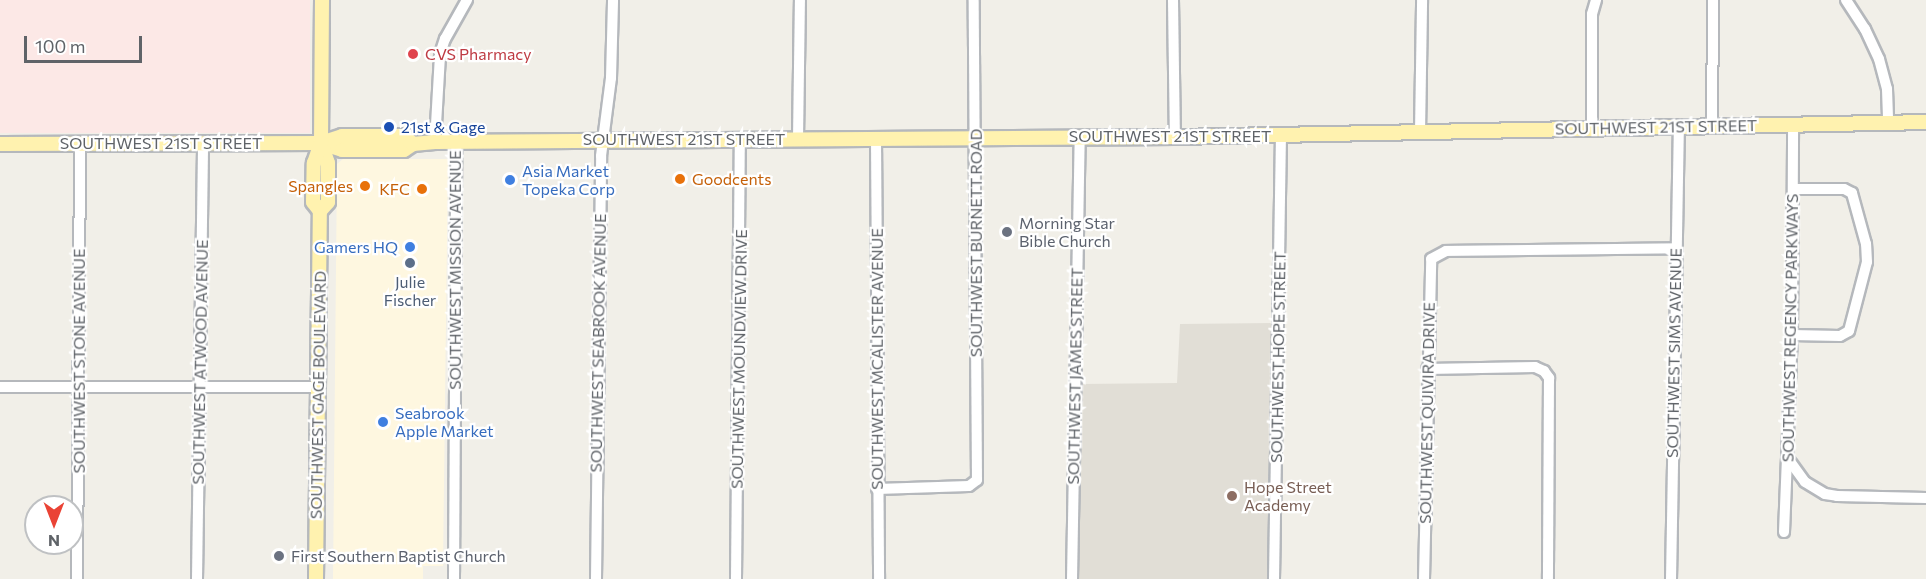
<!DOCTYPE html>
<style>
body{margin:0}
#map{position:relative;width:1926px;height:579px;overflow:hidden;background:#f1efe8;font-family:Commissioner,sans-serif}
div>[style]{position:absolute}
.commercial>*{inset:0;background:#fef7e0}
.education>*{inset:0;background:#e1ded6}
.medical>*{inset:0;background:#fce8e6;transform-origin:0 0}
.roads{filter:drop-shadow(2px 0 #b5b8bc) drop-shadow(-2px 0 #b5b8bc) drop-shadow(0 2px #b5b8bc) drop-shadow(0 -2px #b5b8bc)}
.minor>*{height:10px;margin:-5px;padding:0 5px;transform-origin:5px;border-radius:5px;background:#fff}
.major>*{height:14px;margin:-7px;padding:0 7px;transform-origin:7px;border-radius:7px;background:#fff2af}
.dots>*{width:16px;height:16px;translate:-50% -50%;box-sizing:border-box;border:3px solid #fff;border-radius:50%}
span{translate:-50% -50%;white-space:nowrap;text-align:center;line-height:1.15;-webkit-text-stroke:4.5px #fff;paint-order:stroke}
.health-label{font-size:16px;color:#be3a42}
.left{translate:0 -50%;text-align:left}
.transit-label{font-size:16px;color:#164399}
.street-label{font-size:16px;color:#5f6368}
.shop-label{font-size:16px;color:#366cbe}
.right{translate:-100% -50%;text-align:right}
.food-label{font-size:16px;color:#c56008}
.worship-label{font-size:16px;color:#5b616d}
.service-label{font-size:16px;color:#4e5e75}
.education-label{font-size:16px;color:#785e54}
.north{position:absolute;left:24px;top:495px;width:60px;height:60px;box-sizing:border-box;background:#fff;border:2px solid #bfc1c3;border-radius:50%;rotate:180deg;font-size:16px;font-weight:700;line-height:24px;text-align:center;color:#5f6368}
.north::after{content:'';display:block;margin:auto;width:21px;height:27px;background:#ea4335;clip-path:polygon(50% 0,100% 100%,50% 72%,0 100%)}
.scale{position:absolute;left:24px;top:36px;width:118px;height:27px;box-sizing:border-box;border:3px solid #5f6368;border-top:0;padding-left:8px;font-size:18px;line-height:21px;white-space:nowrap;color:#5f6368;-webkit-text-stroke:4px #fff;paint-order:stroke}
</style>
<div id="map">
<div class="commercial">
<i style="clip-path:polygon(343px 159px,448px 159px,443px 566px,423px 566px,423px 579px,333px 579px,337px 164px)"></i>
</div>
<div class="education">
<i style="clip-path:polygon(1275px 323px,1270px 579px,1078px 579px,1081px 384px,1177px 383px,1180px 324px)"></i>
</div>
<div class="medical">
<i style="left:0;top:0;width:310px;height:133px"></i>
</div>
<div class="roads">
<div class="minor">
<i style="left:1173px;top:0;width:137px;rotate:89.2deg"></i>
<i style="left:1846px;top:0;width:35px;rotate:57deg"></i>
<i style="left:1865px;top:29px;width:33px;rotate:65deg"></i>
<i style="left:1879px;top:59px;width:31px;rotate:75deg"></i>
<i style="left:1887px;top:89px;width:34px;rotate:88deg"></i>
<i style="left:1712px;top:125px;width:125px;rotate:-89.5deg"></i>
<i style="left:1592px;top:129px;width:115px;rotate:-90deg"></i>
<i style="left:1592px;top:14px;width:15px;rotate:-74deg"></i>
<i style="left:1420px;top:133px;width:133px;rotate:-89.1deg"></i>
<i style="left:798px;top:139px;width:139px;rotate:-89.2deg"></i>
<i style="left:876px;top:139px;width:440px;rotate:89.6deg"></i>
<i style="left:435px;top:142px;width:88px;rotate:-86.7deg"></i>
<i style="left:440px;top:54px;width:16px;rotate:-72deg"></i>
<i style="left:445px;top:39px;width:45px;rotate:-60.6deg"></i>
<i style="left:1792px;top:335px;width:48px;rotate:1.2deg"></i>
<i style="left:1840px;top:336px;width:10px;rotate:-29deg"></i>
<i style="left:1849px;top:331px;width:71px;rotate:-75.4deg"></i>
<i style="left:1867px;top:262px;width:18px;rotate:-93deg"></i>
<i style="left:1866px;top:244px;width:53px;rotate:-105.4deg"></i>
<i style="left:1852px;top:193px;width:9px;rotate:-153deg"></i>
<i style="left:1844px;top:189px;width:51px;rotate:180deg"></i>
<i style="left:1427px;top:369px;width:108px;rotate:-1.1deg"></i>
<i style="left:1535px;top:367px;width:10px;rotate:24deg"></i>
<i style="left:1544px;top:371px;width:9px;rotate:54deg"></i>
<i style="left:1549px;top:378px;width:201px;rotate:90.3deg"></i>
<i style="left:0;top:387px;width:317px"></i>
<i style="left:1789px;top:460px;width:27px;rotate:54deg"></i>
<i style="left:1805px;top:482px;width:23px;rotate:31deg"></i>
<i style="left:1825px;top:494px;width:12px;rotate:9deg"></i>
<i style="left:1837px;top:496px;width:89px;rotate:1.3deg"></i>
<i style="left:877px;top:489px;width:92px;rotate:-1.9deg"></i>
<i style="left:969px;top:486px;width:10px;rotate:-37deg"></i>
<i style="left:977px;top:480px;width:480px;rotate:-90.4deg"></i>
<i style="left:1784px;top:532px;width:197px;rotate:-87.7deg"></i>
<i style="left:1792px;top:335px;width:211px;rotate:-89.7deg"></i>
<i style="left:77px;top:579px;width:437px;rotate:-89.6deg"></i>
<i style="left:197px;top:579px;width:434px;rotate:-89.2deg"></i>
<i style="left:454px;top:579px;width:437px;rotate:-89.7deg"></i>
<i style="left:596px;top:579px;width:423px;rotate:-89.3deg"></i>
<i style="left:601px;top:156px;width:79px;rotate:-82.7deg"></i>
<i style="left:611px;top:78px;width:78px;rotate:-88.5deg"></i>
<i style="left:736px;top:579px;width:440px;rotate:-89.5deg"></i>
<i style="left:1072px;top:579px;width:443px;rotate:-89deg"></i>
<i style="left:1274px;top:579px;width:444px;rotate:-89.1deg"></i>
<i style="left:1424px;top:579px;width:320px;rotate:-88.7deg"></i>
<i style="left:1431px;top:259px;width:17px;rotate:-28deg"></i>
<i style="left:1446px;top:251px;width:230px;rotate:-0.7deg"></i>
<i style="left:1671px;top:579px;width:452px;rotate:-89deg"></i>
</div>
<div class="major">
<i style="left:321px;top:143px;width:22px;rotate:18deg"></i>
<i style="left:342px;top:150px;width:62px"></i>
<i style="left:404px;top:150px;width:11px;rotate:-34deg"></i>
<i style="left:413px;top:144px;width:22px;rotate:-5deg"></i>
<i style="left:435px;top:142px;width:740px;rotate:-0.39deg"></i>
<i style="left:1175px;top:137px;width:751px;rotate:-1.14deg"></i>
<i style="left:0;top:144px;width:321px;rotate:-0.2deg"></i>
<i style="left:321px;top:143px;width:22px;rotate:-18deg"></i>
<i style="left:342px;top:136px;width:62px"></i>
<i style="left:404px;top:136px;width:12px;rotate:42deg"></i>
<i style="left:320px;top:211px;width:12px;rotate:-48deg"></i>
<i style="left:328px;top:202px;width:39px;rotate:-90deg"></i>
<i style="left:328px;top:163px;width:21px;rotate:-109deg"></i>
<i style="left:321px;top:143px;width:143px;rotate:-89.6deg"></i>
<i style="left:316px;top:579px;width:368px;rotate:-89.4deg"></i>
<i style="left:320px;top:211px;width:11px;rotate:-128deg"></i>
<i style="left:313px;top:202px;width:39px;rotate:-89deg"></i>
<i style="left:314px;top:163px;width:21px;rotate:-71deg"></i>
</div>
</div>
<div class="dots">
<i style="left:413px;top:54px;background:#e0444e"></i>
<i style="left:389px;top:127px;background:#1a4fb4"></i>
<i style="left:680px;top:179px;background:#e8710a"></i>
<i style="left:510px;top:180px;background:#3f7fe0"></i>
<i style="left:365px;top:186px;background:#e8710a"></i>
<i style="left:422px;top:189px;background:#e8710a"></i>
<i style="left:1007px;top:232px;background:#6b7280"></i>
<i style="left:410px;top:247px;background:#3f7fe0"></i>
<i style="left:410px;top:263px;background:#5c6f8a"></i>
<i style="left:383px;top:422px;background:#3f7fe0"></i>
<i style="left:1232px;top:496px;background:#8d6e63"></i>
<i style="left:279px;top:556px;background:#6b7280"></i>
</div>
<div class="health-label">
<span class="left" style="left:425px;top:54px">CVS Pharmacy</span>
</div>
<div class="transit-label">
<span class="left" style="left:401px;top:127px">21st &amp; Gage</span>
</div>
<div class="street-label">
<span style="left:1656px;top:127px;rotate:-1deg">SOUTHWEST 21ST STREET</span>
<span style="left:1170px;top:136px">SOUTHWEST 21ST STREET</span>
<span style="left:684px;top:139px">SOUTHWEST 21ST STREET</span>
<span style="left:161px;top:143px">SOUTHWEST 21ST STREET</span>
<span style="left:976px;top:243px;rotate:-90deg">SOUTHWEST BURNETT ROAD</span>
<span style="left:455px;top:270px;rotate:-90deg">SOUTHWEST MISSION AVENUE</span>
<span style="left:1790px;top:328px;rotate:-89deg">SOUTHWEST REGENCY PARKWAYS</span>
<span style="left:598px;top:343px;rotate:-89deg">SOUTHWEST SEABROOK AVENUE</span>
<span style="left:1674px;top:353px;rotate:-89deg">SOUTHWEST SIMS AVENUE</span>
<span style="left:1278px;top:357px;rotate:-89deg">SOUTHWEST HOPE STREET</span>
<span style="left:739px;top:359px;rotate:-89deg">SOUTHWEST MOUNDVIEW DRIVE</span>
<span style="left:877px;top:359px;rotate:-90deg">SOUTHWEST MCALISTER AVENUE</span>
<span style="left:79px;top:361px;rotate:-90deg">SOUTHWEST STONE AVENUE</span>
<span style="left:200px;top:362px;rotate:-89deg">SOUTHWEST ATWOOD AVENUE</span>
<span style="left:1075px;top:376px;rotate:-89deg">SOUTHWEST JAMES STREET</span>
<span style="left:318px;top:395px;rotate:-89deg">SOUTHWEST GAGE BOULEVARD</span>
<span style="left:1427px;top:413px;rotate:-89deg">SOUTHWEST QUIVIRA DRIVE</span>
</div>
<div class="shop-label">
<span class="left" style="left:522px;top:180px">Asia Market<br>Topeka Corp</span>
<span class="right" style="left:398px;top:247px">Gamers HQ</span>
<span class="left" style="left:395px;top:422px">Seabrook<br>Apple Market</span>
</div>
<div class="food-label">
<span class="left" style="left:692px;top:179px">Goodcents</span>
<span class="right" style="left:353px;top:186px">Spangles</span>
<span class="right" style="left:410px;top:189px">KFC</span>
</div>
<div class="worship-label">
<span class="left" style="left:1019px;top:232px">Morning Star<br>Bible Church</span>
<span class="left" style="left:291px;top:556px">First Southern Baptist Church</span>
</div>
<div class="service-label">
<span style="left:410px;top:291px">Julie<br>Fischer</span>
</div>
<div class="education-label">
<span class="left" style="left:1244px;top:496px">Hope Street<br>Academy</span>
</div>
<div class="north">N</div>
<div class="scale">100 m</div>
</div>
